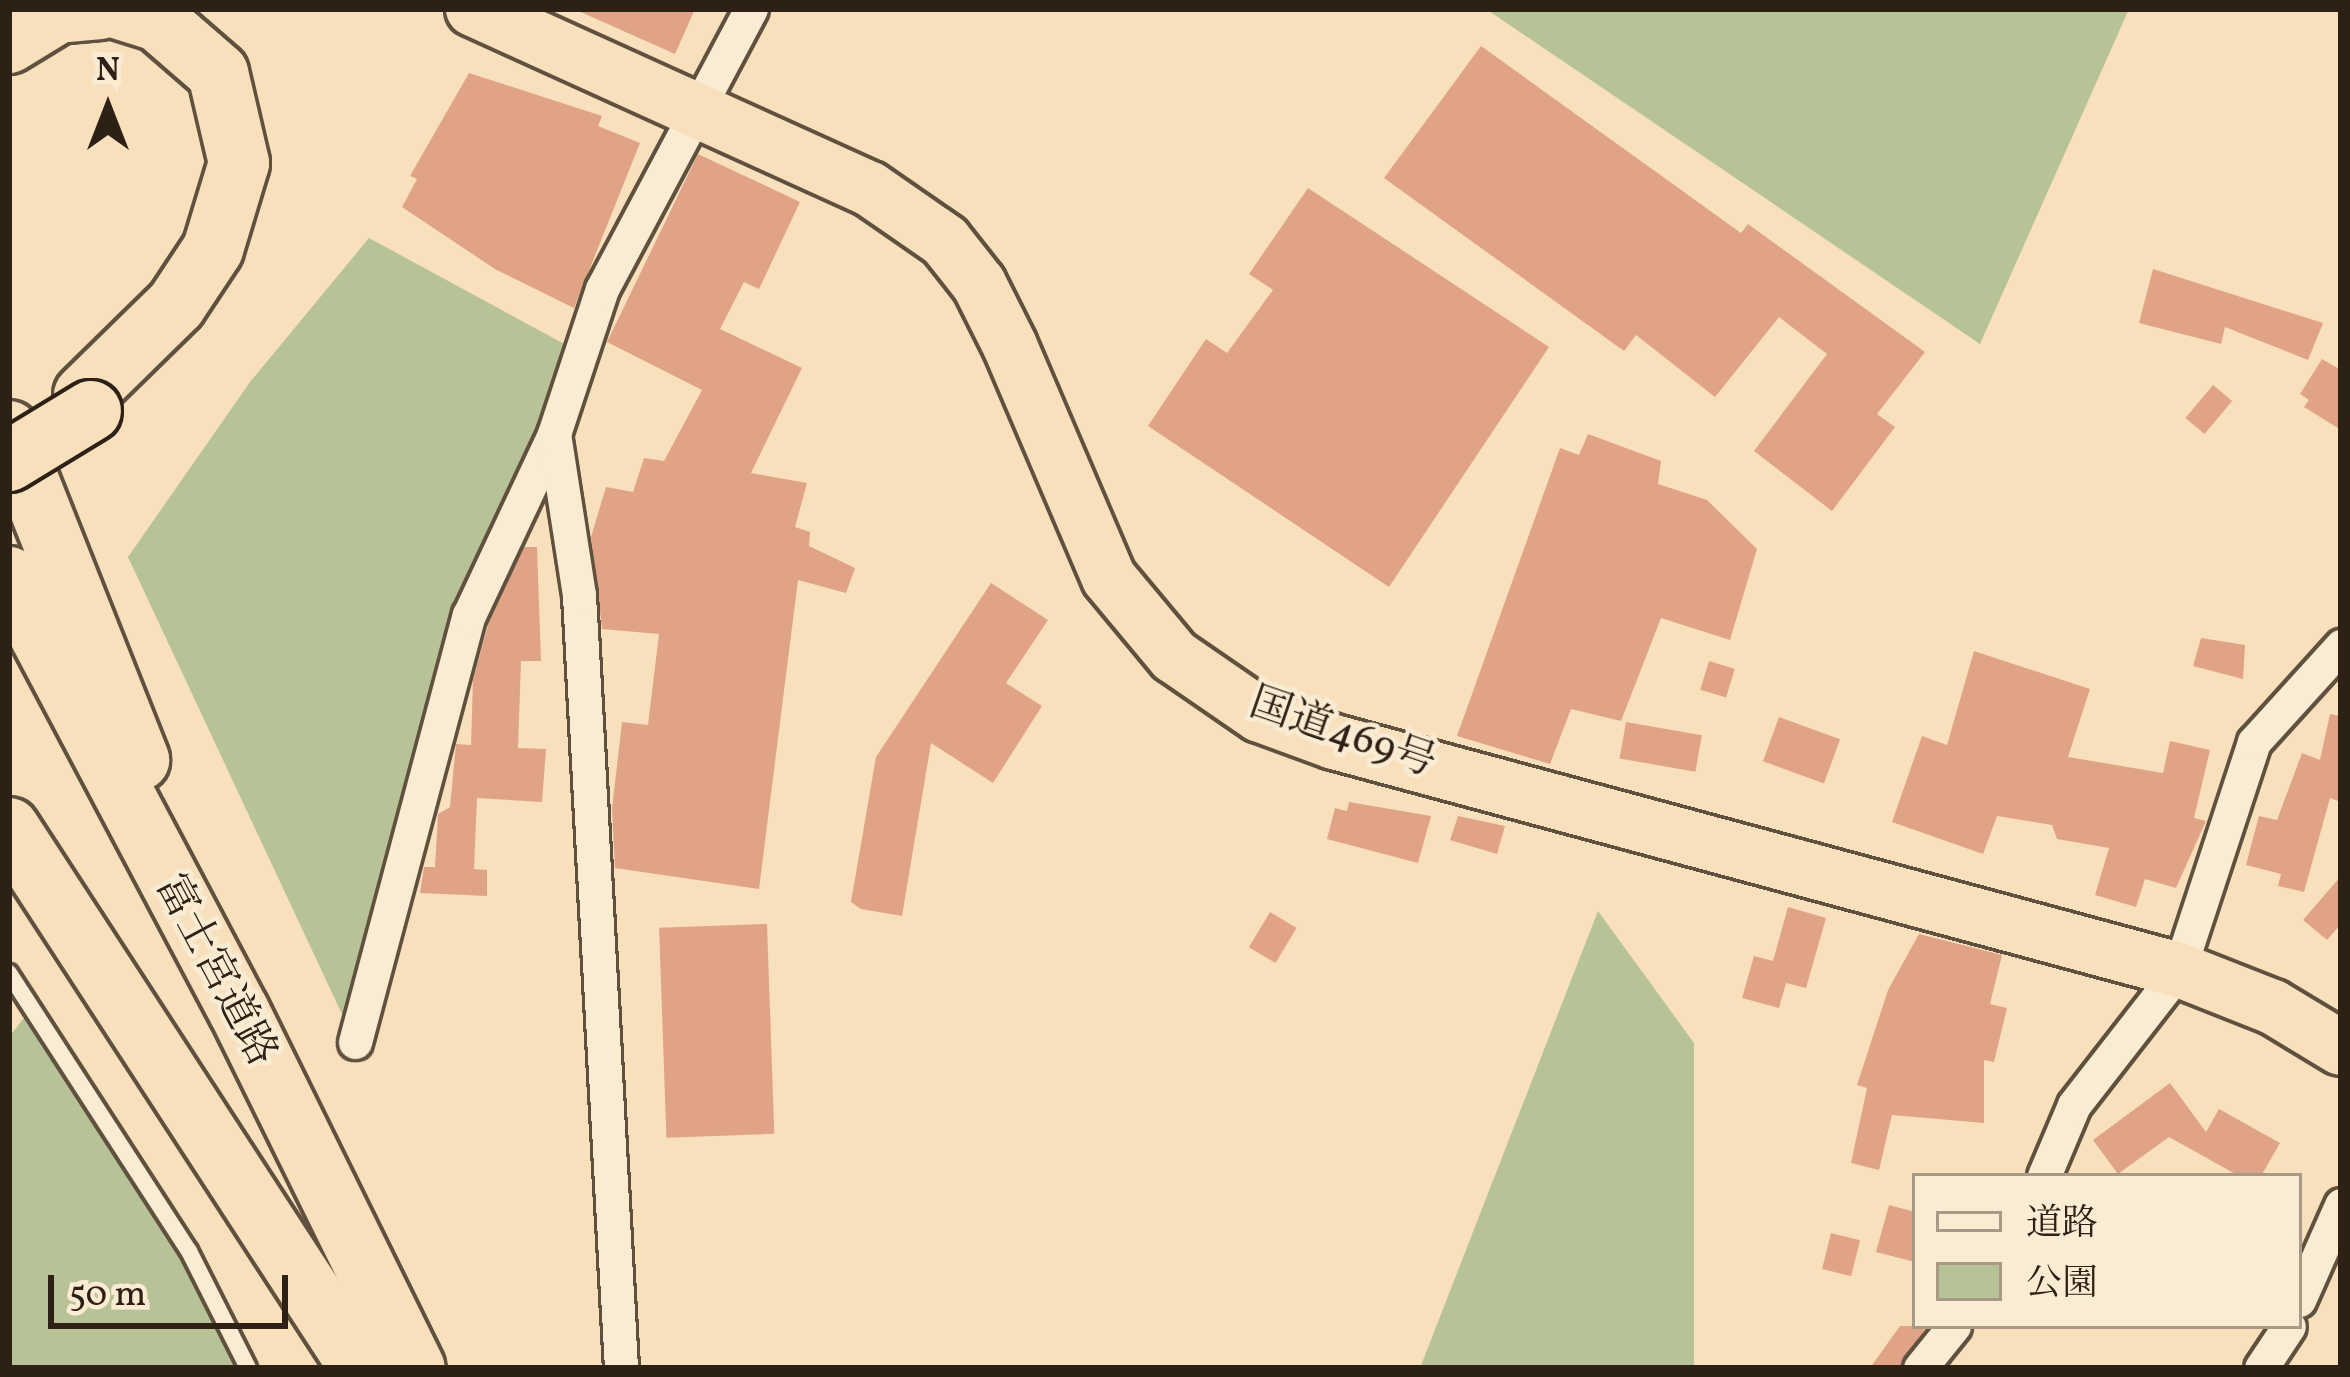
<!DOCTYPE html>
<meta charset="utf-8">
<style>
body{margin:0}
#map{position:relative;width:2350px;height:1377px;overflow:hidden;background:#f8e0bc;font-family:Vollkorn,"Noto Serif JP",serif}
div>[style]{position:absolute}
.green>*{inset:0;background:#b7c396}
.building>*{inset:0;background:#e1a386;transform-origin:0 0}
.roads{filter:drop-shadow(3px 0 #60513f) drop-shadow(-3px 0 #60513f) drop-shadow(0 3px #60513f) drop-shadow(0 -3px #60513f)}
.service>*{height:16px;margin:-8px;padding:0 8px;transform-origin:8px;border-radius:8px;background:#faebd3}
.minor>*{height:33px;margin:-16.5px;padding:0 16.5px;transform-origin:16.5px;border-radius:16.5px;background:#faebd3}
.trunk>*{height:54px;margin:-27px;padding:0 27px;transform-origin:27px;border-radius:27px;background:#f8e0bc}
.motorway>*{height:60px;margin:-30px;padding:0 30px;transform-origin:30px;border-radius:30px;background:#f8e0bc}
.bridges{filter:drop-shadow(3px 0 #2d2115) drop-shadow(-3px 0 #2d2115) drop-shadow(0 3px #2d2115) drop-shadow(0 -3px #2d2115)}
.motorway-bridge>*{height:60px;margin:-30px;padding:0 30px;transform-origin:30px;border-radius:30px;background:#f8e0bc}
span{translate:-50% -50%;white-space:nowrap;text-align:center;line-height:1.15;-webkit-text-stroke:9px #faebd3;paint-order:stroke}
.street-label{font-size:42px;color:#2d2115}
.frame{position:absolute;inset:0;border:12px solid #2d2115;pointer-events:none}
.legend{position:absolute;left:1912px;top:1173px;width:390px;height:156px;box-sizing:border-box;background:#faebd3;border:3px solid #a89a87;margin:0;padding:15px 21px;list-style:none;font-size:36px;color:#2d2115}
.legend li{display:flex;align-items:center;gap:24px;height:60px}
.legend b{width:60px;border:3px solid #a89a87}
.north{position:absolute;left:48px;top:48px;width:120px;height:120px;-webkit-text-stroke:9px #faebd3;paint-order:stroke;rotate:0deg;font-size:33px;font-weight:700;line-height:48px;text-align:center;color:#2d2115}
.north::after{content:'';display:block;margin:auto;width:42px;height:54px;background:#2d2115;clip-path:polygon(50% 0,100% 100%,50% 72%,0 100%)}
.scale{position:absolute;left:48px;top:1275px;width:240px;height:54px;box-sizing:border-box;border:6px solid #2d2115;border-top:0;padding-left:15px;font-size:36px;line-height:42px;white-space:nowrap;color:#2d2115;-webkit-text-stroke:9px #faebd3;paint-order:stroke}
</style>
<div id="map">
<div class="green">
<i style="clip-path:polygon(1486px 9px,2129px 9px,1980px 344px)"></i>
<i style="clip-path:polygon(369px 238px,581px 353px,459px 604px,355px 1042px,128px 557px,250px 382px)"></i>
<i style="clip-path:polygon(1598px 911px,1694px 1043px,1694px 1367px,1420px 1368px)"></i>
<i style="clip-path:polygon(31px 1009px,167px 1218px,247px 1368px,9px 1368px,9px 1037px)"></i>
</div>
<div class="building">
<i style="clip-path:polygon(574px 9px,695px 9px,675px 54px)"></i>
<i style="clip-path:polygon(1481px 46px,1741px 233px,1748px 224px,1925px 352px,1877px 414px,1895px 427px,1832px 511px,1754px 451px,1827px 354px,1779px 317px,1715px 397px,1636px 335px,1624px 351px,1384px 178px)"></i>
<i style="clip-path:polygon(469px 73px,602px 116px,598px 126px,640px 143px,574px 308px,495px 269px,402px 207px,417px 179px,410px 176px)"></i>
<i style="clip-path:polygon(698px 154px,800px 202px,759px 289px,744px 282px,720px 329px,802px 368px,751px 473px,807px 483px,795px 527px,810px 532px,809px 546px,855px 568px,846px 593px,798px 580px,759px 889px,615px 868px,612px 809px,622px 722px,648px 725px,659px 634px,602px 629px,591px 537px,606px 487px,633px 492px,644px 458px,664px 461px,702px 390px,607px 342px)"></i>
<i style="clip-path:polygon(1308px 188px,1549px 347px,1389px 587px,1148px 426px,1206px 339px,1227px 353px,1273px 290px,1249px 274px)"></i>
<i style="clip-path:polygon(2153px 269px,2323px 323px,2308px 360px,2225px 327px,2221px 344px,2139px 323px)"></i>
<i style="clip-path:polygon(2322px 359px,2341px 370px,2341px 430px,2304px 407px,2309px 400px,2300px 394px)"></i>
<i style="left:2213px;top:385px;width:25px;height:43px;rotate:40deg"></i>
<i style="clip-path:polygon(1588px 434px,1661px 461px,1658px 484px,1707px 500px,1757px 549px,1730px 640px,1661px 618px,1621px 721px,1571px 709px,1550px 764px,1457px 736px,1560px 448px,1579px 455px)"></i>
<i style="clip-path:polygon(524px 547px,537px 547px,541px 661px,521px 661px,518px 748px,546px 749px,542px 802px,477px 798px,474px 869px,487px 870px,487px 896px,420px 893px,424px 867px,435px 867px,438px 814px,450px 807px,456px 744px,471px 745px,473px 680px,489px 622px)"></i>
<i style="clip-path:polygon(991px 583px,1048px 620px,1006px 683px,1042px 706px,993px 783px,931px 743px,902px 916px,861px 909px,851px 902px,876px 757px)"></i>
<i style="clip-path:polygon(2201px 638px,2245px 645px,2243px 679px,2193px 666px)"></i>
<i style="clip-path:polygon(1974px 651px,2090px 689px,2068px 757px,2163px 773px,2170px 741px,2210px 750px,2194px 818px,2206px 821px,2176px 888px,2145px 879px,2136px 907px,2095px 895px,2109px 848px,2057px 839px,2052px 825px,1997px 816px,1983px 854px,1892px 822px,1922px 736px,1947px 745px)"></i>
<i style="left:1709px;top:661px;width:27px;height:30px;rotate:17deg"></i>
<i style="clip-path:polygon(2330px 714px,2341px 716px,2341px 802px,2330px 798px,2304px 892px,2278px 886px,2281px 874px,2246px 865px,2259px 816px,2277px 820px,2302px 753px,2320px 760px)"></i>
<i style="left:1779px;top:717px;width:65px;height:47px;rotate:20deg"></i>
<i style="left:1626px;top:722px;width:77px;height:37px;rotate:10deg"></i>
<i style="clip-path:polygon(1349px 802px,1431px 816px,1418px 863px,1327px 839px,1335px 808px,1347px 811px)"></i>
<i style="clip-path:polygon(1458px 816px,1505px 826px,1497px 854px,1450px 840px)"></i>
<i style="clip-path:polygon(2341px 876px,2341px 924px,2327px 940px,2303px 920px)"></i>
<i style="clip-path:polygon(1788px 907px,1826px 918px,1806px 988px,1786px 983px,1779px 1008px,1742px 998px,1754px 956px,1773px 961px)"></i>
<i style="left:1270px;top:912px;width:31px;height:41px;rotate:31deg"></i>
<i style="left:767px;top:924px;width:210px;height:108px;rotate:88deg"></i>
<i style="clip-path:polygon(1919px 934px,2002px 955px,1990px 1004px,2007px 1008px,1994px 1062px,1984px 1060px,1984px 1123px,1892px 1115px,1879px 1170px,1851px 1163px,1867px 1088px,1857px 1085px,1888px 990px)"></i>
<i style="clip-path:polygon(2170px 1083px,2206px 1132px,2219px 1109px,2280px 1143px,2261px 1176px,2239px 1176px,2169px 1137px,2118px 1174px,2093px 1140px)"></i>
<i style="clip-path:polygon(1889px 1205px,1915px 1212px,1915px 1262px,1876px 1252px)"></i>
<i style="left:1831px;top:1233px;width:30px;height:37px;rotate:14deg"></i>
<i style="clip-path:polygon(1900px 1326px,1927px 1326px,1899px 1368px,1870px 1368px)"></i>
</div>
<div class="roads">
<div class="service">
<i style="left:9px;top:973px;width:331px;rotate:57.1deg"></i>
<i style="left:189px;top:1251px;width:131px;rotate:63.2deg"></i>
</div>
<div class="minor">
<i style="left:355px;top:1042px;width:442px;rotate:-75.1deg"></i>
<i style="left:469px;top:615px;width:200px;rotate:-64.8deg"></i>
<i style="left:2044px;top:1176px;width:77px;rotate:-67.1deg"></i>
<i style="left:2074px;top:1105px;width:171px;rotate:-52.1deg"></i>
<i style="left:2179px;top:970px;width:240px;rotate:-71.8deg"></i>
<i style="left:2254px;top:742px;width:130px;rotate:-47.8deg"></i>
<i style="left:2299px;top:1300px;width:104px;rotate:-66.1deg"></i>
<i style="left:621px;top:1368px;width:774px;rotate:-93.11deg"></i>
<i style="left:579px;top:595px;width:163px;rotate:-98.8deg"></i>
<i style="left:554px;top:434px;width:153px;rotate:-71.7deg"></i>
<i style="left:602px;top:289px;width:317px;rotate:-62deg"></i>
<i style="left:1920px;top:1368px;width:54px;rotate:-51deg"></i>
<i style="left:2261px;top:1368px;width:50px;rotate:-56.3deg"></i>
</div>
<div class="trunk">
<i style="left:473px;top:9px;width:436px;rotate:24.4deg"></i>
<i style="left:870px;top:189px;width:91px;rotate:34.7deg"></i>
<i style="left:945px;top:241px;width:55px;rotate:51.7deg"></i>
<i style="left:979px;top:284px;width:69px;rotate:63.4deg"></i>
<i style="left:1010px;top:346px;width:252px;rotate:66.9deg"></i>
<i style="left:1109px;top:578px;width:102px;rotate:50.2deg"></i>
<i style="left:1174px;top:656px;width:104px;rotate:34.5deg"></i>
<i style="left:1260px;top:715px;width:79px;rotate:20deg"></i>
<i style="left:1334px;top:742px;width:875px;rotate:15.1deg"></i>
<i style="left:2179px;top:970px;width:101px;rotate:21.5deg"></i>
<i style="left:2273px;top:1007px;width:79px;rotate:31.1deg"></i>
</div>
<div class="motorway">
<i style="left:9px;top:43px;width:57px;rotate:-31.5deg"></i>
<i style="left:58px;top:13px;width:42px;rotate:-5.4deg"></i>
<i style="left:84px;top:395px;width:129px;rotate:-44.4deg"></i>
<i style="left:176px;top:305px;width:67px;rotate:-56.5deg"></i>
<i style="left:213px;top:249px;width:90px;rotate:-73.2deg"></i>
<i style="left:239px;top:163px;width:92px;rotate:-103.1deg"></i>
<i style="left:218px;top:73px;width:79px;rotate:-139.1deg"></i>
<i style="left:158px;top:21px;width:41px;rotate:-162.9deg"></i>
<i style="left:9px;top:431px;width:354px;rotate:68.4deg"></i>
<i style="left:9px;top:577px;width:491px;rotate:62.1deg"></i>
<i style="left:239px;top:1011px;width:398px;rotate:63.8deg"></i>
<i style="left:9px;top:828px;width:644px;rotate:56.98deg"></i>
</div>
</div>
<div class="bridges">
<div class="motorway-bridge">
<i style="left:9px;top:461px;width:96px;rotate:-31.4deg"></i>
</div>
</div>
<div class="street-label">
<span style="left:1342px;top:735px;rotate:19deg">国道469号</span>
<span style="left:214px;top:971px;rotate:62deg">富士宮道路</span>
</div>
<div class="frame"></div>
<ul class="legend">
<li><b style="height:15px;background:#faebd3"></b>道路</li>
<li><b style="height:33px;background:#b7c396"></b>公園</li>
</ul>
<div class="north">N</div>
<div class="scale">50 m</div>
</div>
